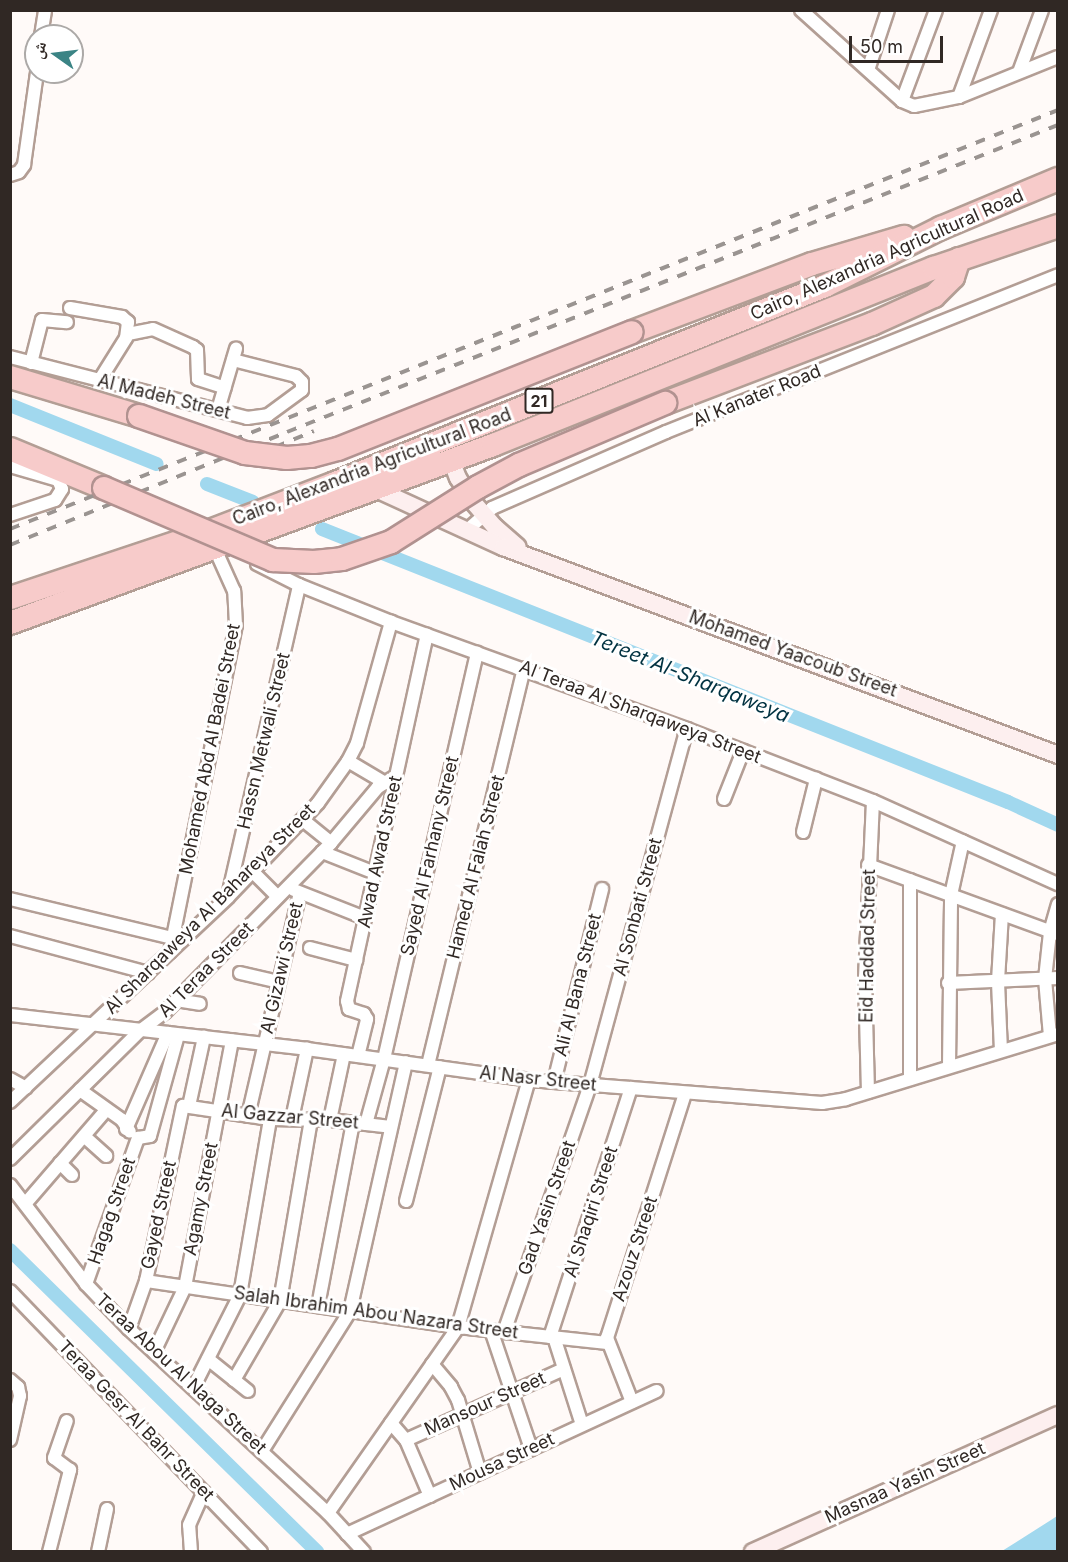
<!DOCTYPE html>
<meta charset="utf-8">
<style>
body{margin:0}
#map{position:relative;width:1068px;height:1562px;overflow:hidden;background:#fffaf8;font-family:Inter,"Noto Naskh Arabic",sans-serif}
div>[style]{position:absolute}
.water>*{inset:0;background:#a1d8ee}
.canal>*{height:14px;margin:-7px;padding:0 7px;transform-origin:7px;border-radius:7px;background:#a1d8ee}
.roads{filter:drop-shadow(2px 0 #b39e95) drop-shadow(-2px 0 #b39e95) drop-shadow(0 2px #b39e95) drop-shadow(0 -2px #b39e95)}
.street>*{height:12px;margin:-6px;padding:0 6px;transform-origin:6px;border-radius:6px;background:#fff}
.secondary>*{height:16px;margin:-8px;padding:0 8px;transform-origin:8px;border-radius:8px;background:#fdefef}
.highway>*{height:22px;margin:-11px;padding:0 11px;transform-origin:11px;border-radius:11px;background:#f7cbca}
.rail>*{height:4px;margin-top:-2px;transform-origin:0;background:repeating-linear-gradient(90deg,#9a9491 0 10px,transparent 0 20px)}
.bridges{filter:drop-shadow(2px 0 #b19290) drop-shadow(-2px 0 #b19290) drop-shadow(0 2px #b19290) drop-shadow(0 -2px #b19290)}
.highway-bridge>*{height:22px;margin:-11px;padding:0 11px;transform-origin:11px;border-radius:11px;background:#f7cbca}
span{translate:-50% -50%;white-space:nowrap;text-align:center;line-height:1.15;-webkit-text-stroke:6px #fff;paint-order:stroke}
.shield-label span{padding:2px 4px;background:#fff;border:2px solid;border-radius:4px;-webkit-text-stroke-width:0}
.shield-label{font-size:16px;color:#302824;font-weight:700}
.street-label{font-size:18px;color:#302824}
.water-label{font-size:20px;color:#003241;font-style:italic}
.frame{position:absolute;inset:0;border:12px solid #302824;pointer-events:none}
.north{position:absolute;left:24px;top:24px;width:60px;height:60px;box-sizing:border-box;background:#fff;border:2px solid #aca9a7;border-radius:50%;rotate:284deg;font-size:16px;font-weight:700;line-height:24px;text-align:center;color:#302824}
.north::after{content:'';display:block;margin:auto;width:21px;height:27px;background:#3b8485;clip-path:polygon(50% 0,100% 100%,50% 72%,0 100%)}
.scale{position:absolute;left:849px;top:36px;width:94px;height:27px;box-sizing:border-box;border:3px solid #302824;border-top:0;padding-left:8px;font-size:18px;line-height:21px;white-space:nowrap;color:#302824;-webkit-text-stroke:4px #fff;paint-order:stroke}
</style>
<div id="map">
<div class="water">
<i style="clip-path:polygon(1057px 1516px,1057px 1551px,1002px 1551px,1051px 1520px)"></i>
</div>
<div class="canal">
<i style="left:10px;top:405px;width:158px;rotate:21.9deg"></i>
<i style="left:207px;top:484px;width:49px;rotate:21.4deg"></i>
<i style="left:322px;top:529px;width:738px;rotate:21.7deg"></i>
<i style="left:1008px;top:802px;width:55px;rotate:24.7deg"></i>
<i style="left:10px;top:1250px;width:431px;rotate:44.5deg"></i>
</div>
<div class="roads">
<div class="street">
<i style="left:801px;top:10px;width:136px;rotate:42deg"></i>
<i style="left:902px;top:101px;width:13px;rotate:23deg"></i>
<i style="left:914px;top:106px;width:46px;rotate:-11.3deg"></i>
<i style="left:959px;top:97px;width:107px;rotate:-22deg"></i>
<i style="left:41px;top:36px;width:26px;rotate:-81deg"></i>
<i style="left:868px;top:70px;width:63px;rotate:-71.6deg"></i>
<i style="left:1019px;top:72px;width:66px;rotate:-69.6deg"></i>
<i style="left:959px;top:97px;width:93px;rotate:-69.8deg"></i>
<i style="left:902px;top:101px;width:97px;rotate:-69.5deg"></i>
<i style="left:10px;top:175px;width:9px;rotate:-18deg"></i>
<i style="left:19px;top:172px;width:9px;rotate:-54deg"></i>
<i style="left:24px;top:165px;width:94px;rotate:-82deg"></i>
<i style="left:70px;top:308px;width:53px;rotate:9.8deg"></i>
<i style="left:122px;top:317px;width:8px;rotate:40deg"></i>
<i style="left:128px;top:322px;width:16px;rotate:97deg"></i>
<i style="left:126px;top:338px;width:51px;rotate:122.1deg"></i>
<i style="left:128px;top:334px;width:25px;rotate:-11deg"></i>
<i style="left:153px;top:329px;width:44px;rotate:24.2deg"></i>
<i style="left:193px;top:347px;width:5px;rotate:37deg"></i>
<i style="left:197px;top:350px;width:29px;rotate:88deg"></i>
<i style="left:198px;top:379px;width:28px;rotate:18deg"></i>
<i style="left:10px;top:357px;width:245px;rotate:14.4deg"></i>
<i style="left:247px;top:418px;width:21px;rotate:-8deg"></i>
<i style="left:268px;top:415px;width:42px;rotate:-36.3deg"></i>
<i style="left:302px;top:390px;width:8px;rotate:-90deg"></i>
<i style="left:302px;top:382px;width:8px;rotate:-135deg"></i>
<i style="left:296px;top:376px;width:65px;rotate:-165.7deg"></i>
<i style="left:31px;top:363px;width:44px;rotate:-75.7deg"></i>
<i style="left:42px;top:320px;width:25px;rotate:5deg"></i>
<i style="left:218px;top:410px;width:64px;rotate:-73.6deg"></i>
<i style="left:10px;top:466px;width:50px;rotate:16.3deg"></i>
<i style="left:58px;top:480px;width:10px;rotate:66deg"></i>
<i style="left:62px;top:489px;width:13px;rotate:122deg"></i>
<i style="left:55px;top:500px;width:47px;rotate:161.6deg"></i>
<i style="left:466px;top:531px;width:35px;rotate:-41deg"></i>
<i style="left:492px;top:508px;width:190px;rotate:-23.6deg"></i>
<i style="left:666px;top:432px;width:422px;rotate:-21.8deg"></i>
<i style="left:257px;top:564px;width:47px;rotate:26.6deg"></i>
<i style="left:299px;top:585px;width:99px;rotate:21.9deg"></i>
<i style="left:391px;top:622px;width:315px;rotate:19.9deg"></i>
<i style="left:687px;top:729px;width:199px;rotate:21.2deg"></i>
<i style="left:873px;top:801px;width:203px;rotate:24.2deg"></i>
<i style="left:348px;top:761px;width:43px;rotate:30.7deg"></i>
<i style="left:724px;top:799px;width:52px;rotate:-68.4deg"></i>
<i style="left:303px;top:820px;width:36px;rotate:39deg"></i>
<i style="left:803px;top:832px;width:55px;rotate:-76.2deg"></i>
<i style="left:322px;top:852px;width:57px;rotate:21.6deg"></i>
<i style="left:868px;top:865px;width:202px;rotate:20deg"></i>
<i style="left:253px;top:872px;width:35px;rotate:45deg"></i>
<i style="left:294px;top:890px;width:76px;rotate:21.5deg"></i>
<i style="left:228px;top:896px;width:319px;rotate:-77.1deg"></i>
<i style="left:10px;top:899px;width:168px;rotate:13.5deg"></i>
<i style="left:10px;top:936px;width:143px;rotate:15deg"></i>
<i style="left:310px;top:948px;width:48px;rotate:14.6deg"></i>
<i style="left:170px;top:952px;width:334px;rotate:-78.6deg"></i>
<i style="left:236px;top:625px;width:34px;rotate:-93deg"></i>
<i style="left:234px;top:591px;width:46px;rotate:-114.3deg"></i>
<i style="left:240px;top:973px;width:39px;rotate:13deg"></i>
<i style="left:948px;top:983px;width:110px;rotate:-2.6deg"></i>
<i style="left:176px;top:1000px;width:24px;rotate:9deg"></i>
<i style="left:10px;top:1015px;width:299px;rotate:6.5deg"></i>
<i style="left:307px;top:1049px;width:224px;rotate:7.9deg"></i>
<i style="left:529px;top:1080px;width:294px;rotate:4.5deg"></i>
<i style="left:822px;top:1103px;width:24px;rotate:-9deg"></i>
<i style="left:846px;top:1099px;width:222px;rotate:-17deg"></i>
<i style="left:1050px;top:1036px;width:57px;rotate:-95deg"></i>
<i style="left:1045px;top:979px;width:47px;rotate:-83.9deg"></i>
<i style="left:1050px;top:932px;width:29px;rotate:-74deg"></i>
<i style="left:1001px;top:1051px;width:70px;rotate:-92.5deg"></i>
<i style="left:998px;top:981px;width:67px;rotate:-86.6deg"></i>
<i style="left:358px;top:1056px;width:38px;rotate:-76deg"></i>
<i style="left:367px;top:1019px;width:6px;rotate:-121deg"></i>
<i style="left:364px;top:1014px;width:16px;rotate:-162deg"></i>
<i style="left:349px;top:1009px;width:8px;rotate:-104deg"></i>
<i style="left:347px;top:1001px;width:375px;rotate:-77.7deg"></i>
<i style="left:428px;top:1065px;width:408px;rotate:-76.4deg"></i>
<i style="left:949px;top:1066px;width:171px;rotate:-89.3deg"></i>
<i style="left:951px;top:895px;width:55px;rotate:-77.5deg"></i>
<i style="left:10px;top:1079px;width:18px;rotate:29deg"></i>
<i style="left:910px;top:1079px;width:199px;rotate:-90deg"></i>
<i style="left:554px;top:1082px;width:199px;rotate:-76deg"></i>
<i style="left:80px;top:1090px;width:52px;rotate:35.5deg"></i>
<i style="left:122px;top:1120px;width:14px;rotate:56deg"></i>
<i style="left:868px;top:1092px;width:115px;rotate:-91.5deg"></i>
<i style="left:865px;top:977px;width:176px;rotate:-87.4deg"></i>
<i style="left:10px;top:1102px;width:299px;rotate:-43.2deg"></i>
<i style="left:228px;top:897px;width:130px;rotate:-46.2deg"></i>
<i style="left:318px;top:803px;width:52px;rotate:-54.5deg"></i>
<i style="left:348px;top:761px;width:20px;rotate:-63deg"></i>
<i style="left:357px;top:743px;width:126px;rotate:-74.3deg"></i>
<i style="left:189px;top:1106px;width:71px;rotate:-77.7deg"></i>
<i style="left:248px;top:1116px;width:229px;rotate:-76.9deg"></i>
<i style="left:292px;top:1119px;width:72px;rotate:-77.9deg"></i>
<i style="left:330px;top:1120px;width:67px;rotate:-78deg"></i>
<i style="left:366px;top:1124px;width:67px;rotate:-74.5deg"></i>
<i style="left:384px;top:1059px;width:417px;rotate:-77.1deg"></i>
<i style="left:126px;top:1129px;width:105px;rotate:-66.4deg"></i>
<i style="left:84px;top:1136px;width:30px;rotate:42deg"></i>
<i style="left:138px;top:1138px;width:12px;rotate:-9deg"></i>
<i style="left:150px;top:1136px;width:105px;rotate:-74.5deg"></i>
<i style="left:10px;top:1159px;width:184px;rotate:-44.6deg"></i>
<i style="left:141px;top:1030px;width:30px;rotate:-37deg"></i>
<i style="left:165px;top:1012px;width:237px;rotate:-45.5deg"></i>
<i style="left:331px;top:843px;width:73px;rotate:-50deg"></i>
<i style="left:378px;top:787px;width:21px;rotate:-31deg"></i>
<i style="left:60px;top:1163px;width:17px;rotate:45deg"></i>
<i style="left:10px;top:1185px;width:125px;rotate:52.5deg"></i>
<i style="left:86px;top:1284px;width:62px;rotate:46.3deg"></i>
<i style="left:129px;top:1329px;width:271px;rotate:42.8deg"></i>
<i style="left:328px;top:1513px;width:53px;rotate:47.3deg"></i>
<i style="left:406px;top:1201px;width:138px;rotate:-75.8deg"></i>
<i style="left:25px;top:1204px;width:124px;rotate:-49.2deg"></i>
<i style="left:146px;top:1281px;width:315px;rotate:8.4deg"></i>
<i style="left:458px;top:1327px;width:150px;rotate:6.1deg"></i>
<i style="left:86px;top:1284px;width:155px;rotate:-70.4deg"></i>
<i style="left:10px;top:1291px;width:362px;rotate:46.1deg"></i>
<i style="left:318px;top:1306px;width:186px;rotate:-79.2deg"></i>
<i style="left:129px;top:1329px;width:51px;rotate:-70.5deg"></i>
<i style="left:146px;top:1281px;width:179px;rotate:-78.1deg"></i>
<i style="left:183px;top:1106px;width:88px;rotate:8.5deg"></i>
<i style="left:270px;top:1119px;width:60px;rotate:1deg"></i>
<i style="left:330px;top:1120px;width:61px;rotate:6.5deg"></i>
<i style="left:491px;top:1330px;width:126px;rotate:71.4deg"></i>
<i style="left:504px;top:1332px;width:262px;rotate:-70.8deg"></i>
<i style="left:590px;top:1085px;width:369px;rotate:-74.8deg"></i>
<i style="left:550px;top:1337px;width:262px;rotate:-72deg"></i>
<i style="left:554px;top:1337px;width:92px;rotate:72.3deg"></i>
<i style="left:154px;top:1352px;width:72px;rotate:-64.5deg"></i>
<i style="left:185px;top:1287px;width:251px;rotate:-79.2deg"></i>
<i style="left:208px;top:1359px;width:51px;rotate:38.7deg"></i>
<i style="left:432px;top:1364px;width:30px;rotate:50deg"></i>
<i style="left:451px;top:1387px;width:15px;rotate:62deg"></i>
<i style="left:458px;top:1400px;width:76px;rotate:73.2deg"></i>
<i style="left:10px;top:1380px;width:11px;rotate:41deg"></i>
<i style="left:18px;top:1387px;width:9px;rotate:77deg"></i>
<i style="left:20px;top:1396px;width:45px;rotate:102.8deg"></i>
<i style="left:234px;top:1380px;width:91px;rotate:-59.8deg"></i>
<i style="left:280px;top:1301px;width:185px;rotate:-80.3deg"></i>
<i style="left:193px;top:1388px;width:104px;rotate:-63.2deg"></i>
<i style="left:240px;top:1295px;width:179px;rotate:-80.3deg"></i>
<i style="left:632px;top:1402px;width:69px;rotate:-111.3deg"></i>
<i style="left:607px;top:1338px;width:256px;rotate:-72.3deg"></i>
<i style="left:391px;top:1423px;width:23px;rotate:49deg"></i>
<i style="left:406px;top:1440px;width:61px;rotate:66.8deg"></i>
<i style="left:406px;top:1440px;width:173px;rotate:-24.2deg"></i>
<i style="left:262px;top:1451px;width:165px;rotate:-57.8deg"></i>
<i style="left:350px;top:1311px;width:255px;rotate:-77.3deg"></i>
<i style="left:328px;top:1513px;width:227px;rotate:-55deg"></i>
<i style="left:458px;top:1327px;width:257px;rotate:-74deg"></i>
<i style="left:347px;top:1534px;width:341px;rotate:-24.8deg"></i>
<i style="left:49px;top:1552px;width:85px;rotate:-75.6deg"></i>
<i style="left:70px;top:1470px;width:20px;rotate:-143deg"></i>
<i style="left:54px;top:1458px;width:39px;rotate:-71deg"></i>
<i style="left:98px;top:1552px;width:44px;rotate:-78.2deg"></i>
<i style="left:191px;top:1552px;width:27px;rotate:-94deg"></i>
<i style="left:189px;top:1525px;width:36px;rotate:-66deg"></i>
</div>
<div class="secondary">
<i style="left:451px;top:460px;width:19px;rotate:69deg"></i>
<i style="left:458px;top:478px;width:30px;rotate:57deg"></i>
<i style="left:474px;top:503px;width:32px;rotate:49deg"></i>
<i style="left:495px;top:527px;width:30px;rotate:41deg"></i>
<i style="left:374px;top:488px;width:142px;rotate:24.6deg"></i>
<i style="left:503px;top:547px;width:593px;rotate:20.54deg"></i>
<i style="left:753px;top:1552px;width:334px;rotate:-24.2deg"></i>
</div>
<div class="highway">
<i style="left:632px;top:332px;width:192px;rotate:-20.7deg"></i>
<i style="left:812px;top:264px;width:96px;rotate:-16.4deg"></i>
<i style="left:10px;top:377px;width:135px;rotate:16.8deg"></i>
<i style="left:665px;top:403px;width:222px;rotate:-20.9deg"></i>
<i style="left:872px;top:324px;width:68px;rotate:-24.3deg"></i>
<i style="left:934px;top:296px;width:27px;rotate:-45deg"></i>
<i style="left:953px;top:277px;width:19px;rotate:-72deg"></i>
<i style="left:10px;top:449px;width:102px;rotate:22.5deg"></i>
<i style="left:10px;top:598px;width:202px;rotate:-18.4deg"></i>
<i style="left:202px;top:534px;width:142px;rotate:-21deg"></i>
<i style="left:335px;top:483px;width:528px;rotate:-21.9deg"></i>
<i style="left:825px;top:286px;width:130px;rotate:-26.6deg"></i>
<i style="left:941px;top:228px;width:127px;rotate:-22.7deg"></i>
<i style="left:10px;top:623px;width:515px;rotate:-20.23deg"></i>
<i style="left:493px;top:445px;width:475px;rotate:-21.9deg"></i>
<i style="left:934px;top:268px;width:131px;rotate:-18.7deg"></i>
</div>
</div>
<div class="rail">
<i style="left:275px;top:447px;width:42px;rotate:-22.3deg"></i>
<i style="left:10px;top:529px;width:1129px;rotate:-21.79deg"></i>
<i style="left:10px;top:545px;width:299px;rotate:-22.2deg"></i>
<i style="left:287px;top:432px;width:830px;rotate:-21.71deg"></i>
</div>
<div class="bridges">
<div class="highway-bridge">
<i style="left:139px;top:416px;width:112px;rotate:19.2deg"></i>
<i style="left:245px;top:453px;width:42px;rotate:6.8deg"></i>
<i style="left:287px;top:458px;width:24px;rotate:-5deg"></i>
<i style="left:311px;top:456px;width:28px;rotate:-15deg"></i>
<i style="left:338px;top:449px;width:316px;rotate:-21.7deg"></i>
<i style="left:104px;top:488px;width:184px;rotate:23.1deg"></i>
<i style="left:273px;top:560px;width:41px;rotate:2.8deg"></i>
<i style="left:314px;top:562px;width:28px;rotate:-6deg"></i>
<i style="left:342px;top:559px;width:52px;rotate:-19.1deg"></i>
<i style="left:391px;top:542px;width:103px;rotate:-32.3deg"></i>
<i style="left:478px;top:487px;width:47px;rotate:-28.2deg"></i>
<i style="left:519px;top:465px;width:159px;rotate:-23deg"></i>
</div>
</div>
<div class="shield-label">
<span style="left:539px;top:401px">21</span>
</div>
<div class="street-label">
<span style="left:887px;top:255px;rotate:-24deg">Cairo, Alexandria Agricultural Road</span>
<span style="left:757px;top:396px;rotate:-22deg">Al Kanater Road</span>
<span style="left:164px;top:397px;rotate:14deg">Al Madeh Street</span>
<span style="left:372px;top:467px;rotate:-21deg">Cairo, Alexandria Agricultural Road</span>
<span style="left:793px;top:654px;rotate:20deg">Mohamed Yaacoub Street</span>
<span style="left:640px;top:712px;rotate:21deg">Al Teraa Al Sharqaweya Street</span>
<span style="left:264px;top:741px;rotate:-77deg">Hassn Metwali Street</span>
<span style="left:210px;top:749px;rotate:-79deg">Mohamed Abd Al Badei Street</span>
<span style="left:380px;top:852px;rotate:-78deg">Awad Awad Street</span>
<span style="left:430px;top:856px;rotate:-77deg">Sayed Al Farhany Street</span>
<span style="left:476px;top:867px;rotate:-76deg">Hamed Al Falah Street</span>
<span style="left:638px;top:907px;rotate:-75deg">Al Sonbati Street</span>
<span style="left:210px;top:909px;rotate:-45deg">Al Sharqaweya Al Bahareya Street</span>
<span style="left:868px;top:946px;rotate:-89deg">Eid Haddad Street</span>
<span style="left:282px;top:968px;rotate:-77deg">Al Gizawi Street</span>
<span style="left:206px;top:970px;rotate:-45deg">Al Teraa Street</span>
<span style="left:578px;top:985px;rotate:-76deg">Ali Al Bana Street</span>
<span style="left:538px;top:1079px;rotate:6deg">Al Nasr Street</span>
<span style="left:290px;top:1117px;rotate:5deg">Al Gazzar Street</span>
<span style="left:201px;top:1199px;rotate:-79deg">Agamy Street</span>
<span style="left:547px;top:1208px;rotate:-71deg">Gad Yasin Street</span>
<span style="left:112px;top:1211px;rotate:-71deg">Hagag Street</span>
<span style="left:591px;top:1212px;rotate:-72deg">Al Shaqiri Street</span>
<span style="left:159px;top:1215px;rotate:-78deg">Gayed Street</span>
<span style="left:635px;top:1249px;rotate:-72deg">Azouz Street</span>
<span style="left:376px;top:1313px;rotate:8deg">Salah Ibrahim Abou Nazara Street</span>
<span style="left:181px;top:1374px;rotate:43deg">Teraa Abou Al Naga Street</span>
<span style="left:485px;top:1404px;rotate:-24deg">Mansour Street</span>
<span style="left:136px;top:1421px;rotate:46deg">Teraa Gesr Al Bahr Street</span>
<span style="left:502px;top:1462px;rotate:-25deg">Mousa Street</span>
<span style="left:905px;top:1483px;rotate:-24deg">Masnaa Yasin Street</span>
</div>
<div class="water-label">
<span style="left:690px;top:677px;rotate:22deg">Tereet Al-Sharqaweya</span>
</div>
<div class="frame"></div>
<div class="north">ش</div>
<div class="scale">50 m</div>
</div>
